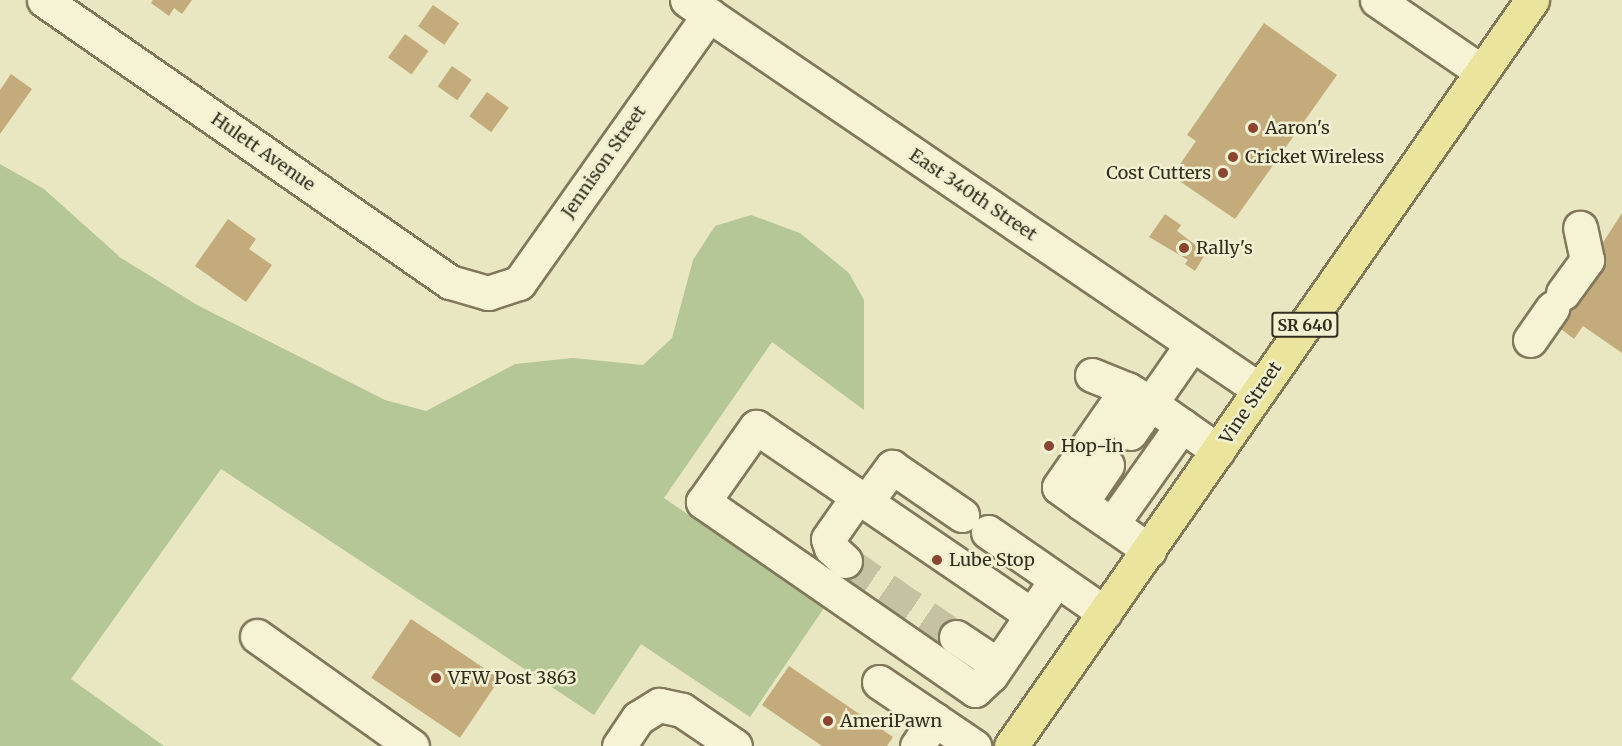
<!DOCTYPE html>
<style>
body{margin:0}
#map{position:relative;width:1622px;height:746px;overflow:hidden;background:#e9e7c2;font-family:Merriweather,serif}
div>[style]{position:absolute}
.green>*{inset:0;background:#b5c697}
.building>*{inset:0;background:#c4ab7b;transform-origin:0 0}
.minor-tunnel>*{height:33px;margin-top:-16.5px;transform-origin:0;background:repeating-linear-gradient(90deg,#c4c2a1 0 33px,transparent 0 49px)}
.roads{filter:drop-shadow(2px 0 #81785b) drop-shadow(-2px 0 #81785b) drop-shadow(0 2px #81785b) drop-shadow(0 -2px #81785b)}
.minor>*{height:33px;margin:-16.5px;padding:0 16.5px;transform-origin:16.5px;border-radius:16.5px;background:#f5f3d4}
.major>*{height:33px;margin:-16.5px;padding:0 16.5px;transform-origin:16.5px;border-radius:16.5px;background:#eae49c}
.dots>*{width:16px;height:16px;translate:-50% -50%;box-sizing:border-box;border:3px solid #f1f0d1;border-radius:50%}
span{translate:-50% -50%;white-space:nowrap;text-align:center;line-height:1.15;-webkit-text-stroke:5px #f1f0d1;paint-order:stroke}
.shield-label span{padding:2px 4px;background:#f1f0d1;border:2px solid;border-radius:4px;-webkit-text-stroke-width:0}
.shield-label{font-size:16px;color:#322d1e;font-weight:700}
.poi-label{font-size:18px;color:#322d1e}
.left{translate:0 -50%;text-align:left}
.right{translate:-100% -50%;text-align:right}
.street-label{font-size:18px;color:#322d1e}
</style>
<div id="map">
<div class="green">
<i style="clip-path:polygon(0 164px,44px 189px,121px 258px,199px 306px,385px 400px,426px 411px,515px 364px,573px 358px,643px 365px,672px 338px,693px 260px,715px 226px,751px 215px,800px 233px,849px 273px,864px 300px,864px 410px,772px 342px,664px 498px,824px 608px,750px 717px,641px 644px,594px 715px,221px 469px,71px 679px,164px 746px,0 746px)"></i>
</div>
<div class="building">
<i style="clip-path:polygon(153px 0,192px 0,182px 14px,174px 8px,169px 16px,151px 3px)"></i>
<i style="left:433px;top:5px;width:32px;height:26px;rotate:35deg"></i>
<i style="clip-path:polygon(1264px 23px,1337px 75px,1235px 219px,1172px 176px,1196px 141px,1187px 135px)"></i>
<i style="left:405px;top:34px;width:29px;height:29px;rotate:36deg"></i>
<i style="left:452px;top:66px;width:24px;height:25px;rotate:35deg"></i>
<i style="clip-path:polygon(11px 74px,32px 89px,0 134px,0 90px)"></i>
<i style="left:487px;top:92px;width:27px;height:30px;rotate:36deg"></i>
<i style="clip-path:polygon(1622px 213px,1622px 353px,1583px 326px,1574px 339px,1552px 322px)"></i>
<i style="clip-path:polygon(1165px 214px,1181px 225px,1177px 231px,1206px 253px,1195px 271px,1185px 264px,1188px 260px,1149px 237px)"></i>
<i style="clip-path:polygon(228px 219px,256px 239px,249px 249px,272px 265px,246px 302px,195px 266px)"></i>
<i style="left:411px;top:619px;width:107px;height:71px;rotate:34deg"></i>
<i style="clip-path:polygon(789px 666px,893px 737px,887px 746px,822px 746px,762px 705px)"></i>
</div>
<div class="minor-tunnel">
<i style="left:845px;top:561px;width:135px;rotate:34.4deg"></i>
</div>
<div class="roads">
<div class="minor">
<i style="left:44px;top:0;width:494px;rotate:34.8deg"></i>
<i style="left:450px;top:282px;width:40px;rotate:16deg"></i>
<i style="left:488px;top:293px;width:33px;rotate:-18deg"></i>
<i style="left:519px;top:283px;width:329px;rotate:-54.7deg"></i>
<i style="left:687px;top:0;width:693px;rotate:34.24deg"></i>
<i style="left:1377px;top:0;width:127px;rotate:34.4deg"></i>
<i style="left:1563px;top:293px;width:41px;rotate:-54deg"></i>
<i style="left:1587px;top:260px;width:33px;rotate:-102deg"></i>
<i style="left:1530px;top:340px;width:39px;rotate:-55deg"></i>
<i style="left:1092px;top:375px;width:38px;rotate:22deg"></i>
<i style="left:1127px;top:389px;width:27px;rotate:31deg"></i>
<i style="left:1150px;top:403px;width:83px;rotate:35.2deg"></i>
<i style="left:1130px;top:433px;width:108px;rotate:-55.1deg"></i>
<i style="left:1107px;top:465px;width:46px;rotate:124.4deg"></i>
<i style="left:1081px;top:503px;width:83px;rotate:34.7deg"></i>
<i style="left:866px;top:502px;width:44px;rotate:-53.4deg"></i>
<i style="left:892px;top:467px;width:85px;rotate:34.4deg"></i>
<i style="left:1081px;top:503px;width:27px;rotate:-144deg"></i>
<i style="left:1059px;top:487px;width:119px;rotate:-55.2deg"></i>
<i style="left:1112px;top:524px;width:121px;rotate:-54.7deg"></i>
<i style="left:988px;top:532px;width:142px;rotate:34.7deg"></i>
<i style="left:845px;top:561px;width:19px;rotate:-137deg"></i>
<i style="left:831px;top:548px;width:9px;rotate:-108deg"></i>
<i style="left:828px;top:539px;width:52px;rotate:-55.1deg"></i>
<i style="left:1032px;top:615px;width:73px;rotate:124.3deg"></i>
<i style="left:991px;top:675px;width:22px;rotate:137deg"></i>
<i style="left:975px;top:690px;width:331px;rotate:-145.3deg"></i>
<i style="left:703px;top:502px;width:92px;rotate:-54.8deg"></i>
<i style="left:756px;top:427px;width:334px;rotate:34.3deg"></i>
<i style="left:1032px;top:615px;width:42px;rotate:-55.6deg"></i>
<i style="left:257px;top:636px;width:190px;rotate:35.4deg"></i>
<i style="left:956px;top:637px;width:50px;rotate:33.7deg"></i>
<i style="left:879px;top:682px;width:115px;rotate:34deg"></i>
<i style="left:619px;top:746px;width:34px;rotate:-56deg"></i>
<i style="left:638px;top:718px;width:25px;rotate:-32deg"></i>
<i style="left:659px;top:705px;width:24px;rotate:12deg"></i>
<i style="left:682px;top:710px;width:64px;rotate:34.2deg"></i>
<i style="left:917px;top:746px;width:32px;rotate:-56deg"></i>
</div>
<div class="major">
<i style="left:1011px;top:746px;width:910px;rotate:-55.07deg"></i>
</div>
</div>
<div class="dots">
<i style="left:1253px;top:128px;background:#8a4531"></i>
<i style="left:1233px;top:157px;background:#8a4531"></i>
<i style="left:1223px;top:173px;background:#8a4531"></i>
<i style="left:1184px;top:248px;background:#8a4531"></i>
<i style="left:1049px;top:446px;background:#8a4531"></i>
<i style="left:937px;top:560px;background:#8a4531"></i>
<i style="left:436px;top:678px;background:#8a4531"></i>
<i style="left:828px;top:721px;background:#8a4531"></i>
</div>
<div class="shield-label">
<span style="left:1305px;top:325px">SR 640</span>
</div>
<div class="poi-label">
<span class="left" style="left:1265px;top:128px">Aaron's</span>
<span class="left" style="left:1245px;top:157px">Cricket Wireless</span>
<span class="right" style="left:1211px;top:173px">Cost Cutters</span>
<span class="left" style="left:1196px;top:248px">Rally's</span>
<span class="left" style="left:1061px;top:446px">Hop-In</span>
<span class="left" style="left:949px;top:560px">Lube Stop</span>
<span class="left" style="left:448px;top:678px">VFW Post 3863</span>
<span class="left" style="left:840px;top:721px">AmeriPawn</span>
</div>
<div class="street-label">
<span style="left:263px;top:152px;rotate:35deg">Hulett Avenue</span>
<span style="left:604px;top:162px;rotate:-55deg">Jennison Street</span>
<span style="left:973px;top:195px;rotate:34deg">East 340th Street</span>
<span style="left:1251px;top:403px;rotate:-56deg">Vine Street</span>
</div>
</div>
